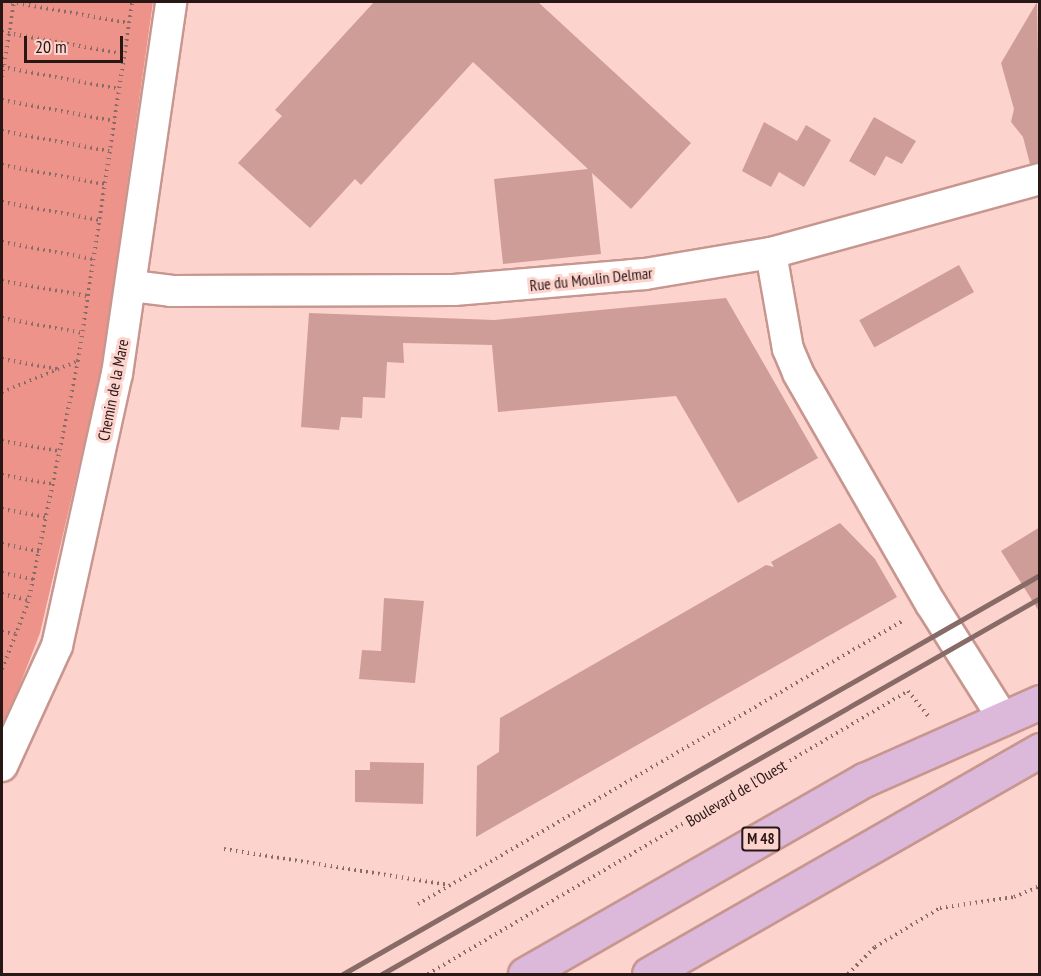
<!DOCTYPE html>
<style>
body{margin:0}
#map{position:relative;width:1041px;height:976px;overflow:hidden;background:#fdd3cd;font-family:"PT Sans Narrow",sans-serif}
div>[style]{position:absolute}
.green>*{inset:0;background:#ee9389}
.building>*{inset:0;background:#cf9d97;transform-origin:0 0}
.path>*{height:4px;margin-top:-2px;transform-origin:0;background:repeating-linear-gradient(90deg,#896c68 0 1.5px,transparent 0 6px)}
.roads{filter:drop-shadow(2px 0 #c7968f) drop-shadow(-2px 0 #c7968f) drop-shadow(0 2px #c7968f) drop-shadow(0 -2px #c7968f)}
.minor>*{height:30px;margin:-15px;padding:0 15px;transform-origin:15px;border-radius:15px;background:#fff}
.primary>*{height:33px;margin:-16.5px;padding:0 16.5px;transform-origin:16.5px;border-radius:16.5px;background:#dcb8db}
.rail>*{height:4.5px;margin:-2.25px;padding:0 2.25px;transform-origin:2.25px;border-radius:2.25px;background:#886b67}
span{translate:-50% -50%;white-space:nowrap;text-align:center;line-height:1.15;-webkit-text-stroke:6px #fdd3cd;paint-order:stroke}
.shield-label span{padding:2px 4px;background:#fdd3cd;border:2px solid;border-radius:4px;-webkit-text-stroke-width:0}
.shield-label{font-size:15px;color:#291715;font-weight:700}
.street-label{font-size:16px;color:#291715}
.frame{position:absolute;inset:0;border:3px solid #291715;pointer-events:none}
.scale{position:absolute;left:24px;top:36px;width:99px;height:27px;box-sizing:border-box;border:3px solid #291715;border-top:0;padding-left:8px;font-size:18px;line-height:21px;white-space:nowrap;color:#291715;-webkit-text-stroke:4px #fdd3cd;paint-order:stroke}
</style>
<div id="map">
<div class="green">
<i style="clip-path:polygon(2px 2px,153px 2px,101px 372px,40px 633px,2px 731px)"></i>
</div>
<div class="building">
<i style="clip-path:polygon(374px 2px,538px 2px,691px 143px,631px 209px,592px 173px,601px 254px,503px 264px,494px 179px,588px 169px,473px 62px,361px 185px,355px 179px,310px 228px,238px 163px,282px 116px,275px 110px)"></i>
<i style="clip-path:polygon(1037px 2px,1040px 162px,1030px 164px,1023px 137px,1011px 122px,1014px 109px,1001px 63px)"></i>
<i style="clip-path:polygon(874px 117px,916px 141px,902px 164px,886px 156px,875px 176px,849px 161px)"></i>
<i style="clip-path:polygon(764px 122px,797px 141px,806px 125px,831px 140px,804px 187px,779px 172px,771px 187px,742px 171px)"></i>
<i style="left:959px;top:265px;width:31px;height:114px;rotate:61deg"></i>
<i style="clip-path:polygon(726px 298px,818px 458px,738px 503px,676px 396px,498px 412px,492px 345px,403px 343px,404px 363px,387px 362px,385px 398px,363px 397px,362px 418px,341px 417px,339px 430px,301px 427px,309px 313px,494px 320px)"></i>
<i style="clip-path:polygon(840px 523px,875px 559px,897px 597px,476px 837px,477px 766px,499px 752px,500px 718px,766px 565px,774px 567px,771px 562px)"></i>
<i style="clip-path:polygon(1040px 527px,1040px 613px,1001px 551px)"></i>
<i style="clip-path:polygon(384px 598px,424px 601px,415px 683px,359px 679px,362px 650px,381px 651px)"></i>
<i style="clip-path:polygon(370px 762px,424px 763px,423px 804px,355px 802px,355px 770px,370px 770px)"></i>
</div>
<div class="path">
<i style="left:11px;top:2px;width:120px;rotate:10.1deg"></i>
<i style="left:2px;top:32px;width:124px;rotate:10.2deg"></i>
<i style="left:2px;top:67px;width:119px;rotate:10.6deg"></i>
<i style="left:2px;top:77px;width:76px;rotate:-80.9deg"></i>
<i style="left:2px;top:100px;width:114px;rotate:10.6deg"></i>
<i style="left:2px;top:131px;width:109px;rotate:10.6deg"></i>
<i style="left:2px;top:165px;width:104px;rotate:10.6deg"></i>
<i style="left:2px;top:202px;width:99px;rotate:10.5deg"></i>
<i style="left:2px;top:242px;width:93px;rotate:10.6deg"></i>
<i style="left:2px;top:281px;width:87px;rotate:9.9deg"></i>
<i style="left:2px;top:318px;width:81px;rotate:10.6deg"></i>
<i style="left:2px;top:359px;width:56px;rotate:10.3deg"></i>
<i style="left:2px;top:392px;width:82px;rotate:-22.2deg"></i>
<i style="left:2px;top:441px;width:58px;rotate:10deg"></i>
<i style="left:2px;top:475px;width:52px;rotate:10deg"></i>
<i style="left:2px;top:509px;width:45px;rotate:10.3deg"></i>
<i style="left:2px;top:544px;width:38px;rotate:11deg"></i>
<i style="left:2px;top:573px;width:32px;rotate:11deg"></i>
<i style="left:2px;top:594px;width:28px;rotate:13deg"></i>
<i style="left:2px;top:632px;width:14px;rotate:8deg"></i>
<i style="left:2px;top:669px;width:71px;rotate:-68.5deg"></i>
<i style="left:28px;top:603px;width:247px;rotate:-78.3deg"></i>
<i style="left:78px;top:361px;width:363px;rotate:-81.4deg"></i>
<i style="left:224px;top:849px;width:228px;rotate:9.1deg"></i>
<i style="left:418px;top:904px;width:563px;rotate:-30.3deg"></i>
<i style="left:428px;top:974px;width:557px;rotate:-30.52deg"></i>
<i style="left:908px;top:691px;width:32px;rotate:51deg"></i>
<i style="left:848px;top:974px;width:38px;rotate:-45deg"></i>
<i style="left:875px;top:947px;width:76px;rotate:-31deg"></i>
<i style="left:940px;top:908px;width:75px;rotate:-8.5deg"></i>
<i style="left:1014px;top:897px;width:28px;rotate:-23deg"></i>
</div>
<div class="roads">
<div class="minor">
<i style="left:771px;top:253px;width:97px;rotate:80deg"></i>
<i style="left:788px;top:349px;width:26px;rotate:67deg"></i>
<i style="left:798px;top:373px;width:267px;rotate:60.1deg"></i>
<i style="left:931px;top:604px;width:137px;rotate:57.8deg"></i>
<i style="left:132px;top:286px;width:39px;rotate:7deg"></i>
<i style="left:171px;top:291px;width:283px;rotate:-0.2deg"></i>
<i style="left:454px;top:290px;width:192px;rotate:-4.8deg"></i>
<i style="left:645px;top:274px;width:128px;rotate:-9.5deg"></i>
<i style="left:771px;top:253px;width:279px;rotate:-15.4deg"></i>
<i style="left:2px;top:766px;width:132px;rotate:-65.4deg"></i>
<i style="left:57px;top:646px;width:279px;rotate:-77.6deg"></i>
<i style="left:117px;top:374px;width:376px;rotate:-81.7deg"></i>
</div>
<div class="primary">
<i style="left:525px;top:974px;width:391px;rotate:-29.8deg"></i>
<i style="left:864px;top:780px;width:193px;rotate:-23.9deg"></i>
<i style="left:649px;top:974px;width:451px;rotate:-29.8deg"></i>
</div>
</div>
<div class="rail">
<i style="left:343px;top:974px;width:803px;rotate:-29.79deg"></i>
<i style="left:382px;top:974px;width:758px;rotate:-29.74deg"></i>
</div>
<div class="shield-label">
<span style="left:761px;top:839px">M 48</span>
</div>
<div class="street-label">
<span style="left:591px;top:279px;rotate:-6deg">Rue du Moulin Delmar</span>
<span style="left:113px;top:390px;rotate:-79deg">Chemin de la Mare</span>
<span style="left:736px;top:793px;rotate:-31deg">Boulevard de l'Ouest</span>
</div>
<div class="frame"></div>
<div class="scale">20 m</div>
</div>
